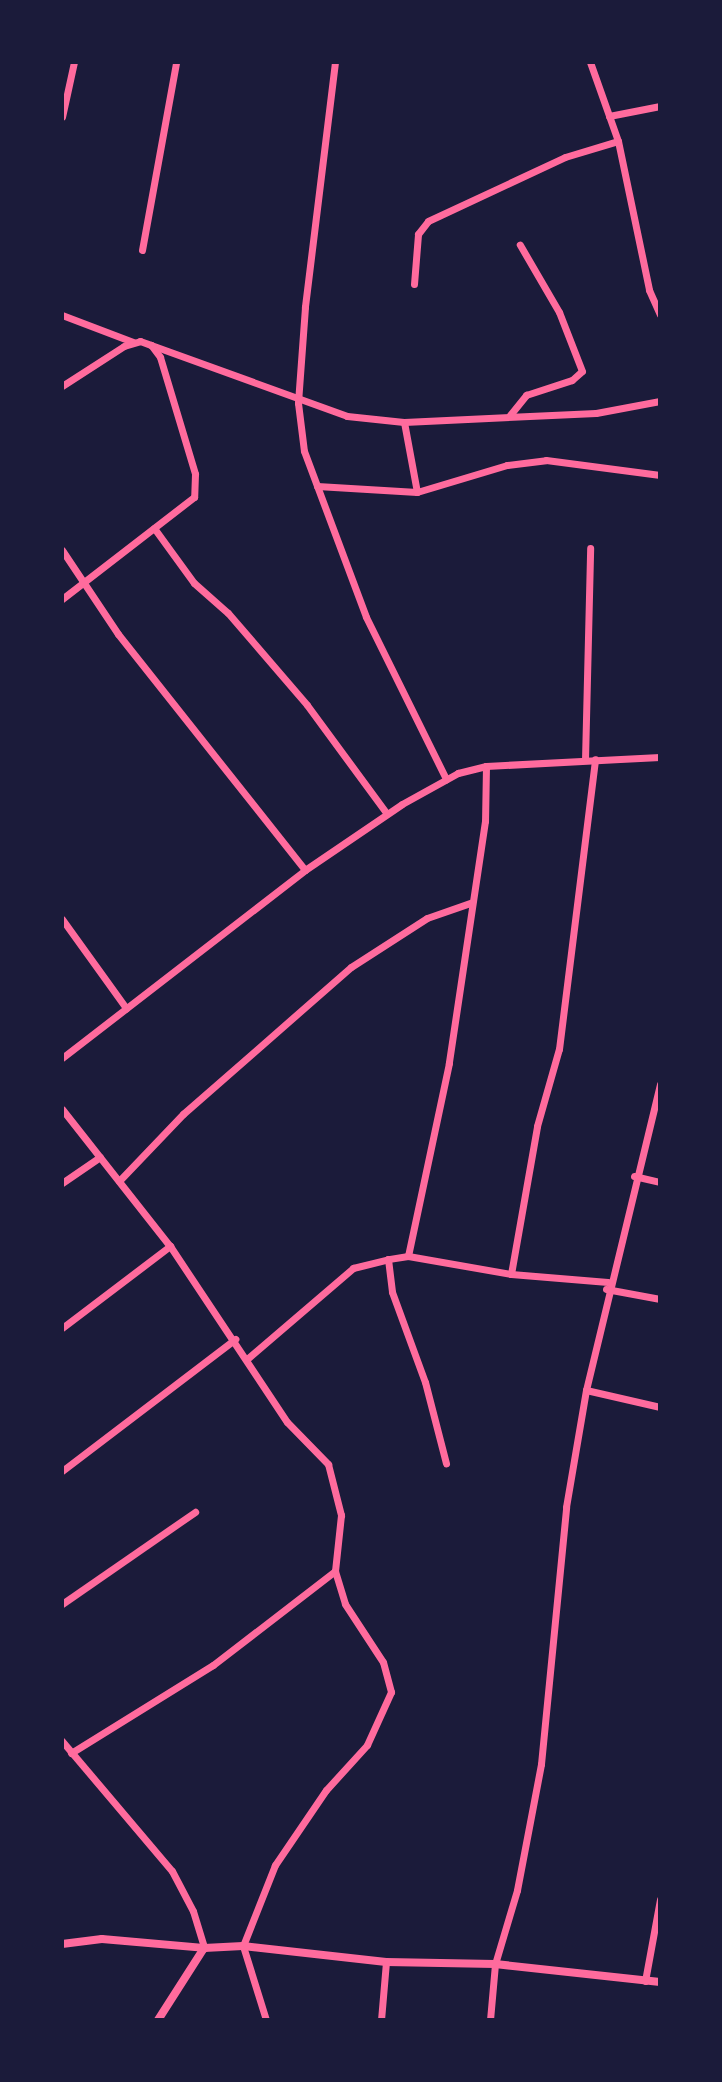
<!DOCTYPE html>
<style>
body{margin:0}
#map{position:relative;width:722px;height:2082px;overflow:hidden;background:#1b1b3a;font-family:Karla,sans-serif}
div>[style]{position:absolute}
.minor>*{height:7px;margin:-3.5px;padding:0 3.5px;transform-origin:3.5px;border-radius:3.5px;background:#ff6b9d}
.tertiary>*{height:8px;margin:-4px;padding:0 4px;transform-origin:4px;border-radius:4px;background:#ff6b9d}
span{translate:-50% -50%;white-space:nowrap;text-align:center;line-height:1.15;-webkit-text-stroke:7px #1b1b3a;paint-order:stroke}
.frame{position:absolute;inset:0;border:64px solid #1b1b3a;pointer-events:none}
</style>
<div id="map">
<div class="minor">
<i style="left:335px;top:62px;width:247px;rotate:97deg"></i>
<i style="left:305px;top:307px;width:96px;rotate:94.2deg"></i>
<i style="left:298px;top:403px;width:48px;rotate:82.9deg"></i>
<i style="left:304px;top:451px;width:177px;rotate:69.5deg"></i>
<i style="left:366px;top:617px;width:181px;rotate:63.7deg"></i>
<i style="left:590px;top:62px;width:84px;rotate:70.5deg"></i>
<i style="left:618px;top:141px;width:152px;rotate:78.2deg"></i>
<i style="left:649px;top:290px;width:27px;rotate:66deg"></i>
<i style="left:609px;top:116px;width:52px;rotate:-11.1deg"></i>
<i style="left:62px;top:117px;width:56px;rotate:-77.7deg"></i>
<i style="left:142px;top:250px;width:191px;rotate:-79.7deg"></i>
<i style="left:414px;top:284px;width:50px;rotate:-85.4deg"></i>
<i style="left:418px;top:234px;width:16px;rotate:-52deg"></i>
<i style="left:428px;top:221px;width:151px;rotate:-25deg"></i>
<i style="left:565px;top:157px;width:55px;rotate:-16.8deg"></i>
<i style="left:62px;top:315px;width:76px;rotate:20.8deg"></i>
<i style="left:151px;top:345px;width:208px;rotate:19.9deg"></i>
<i style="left:347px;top:416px;width:57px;rotate:6deg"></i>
<i style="left:404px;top:422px;width:192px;rotate:-2.7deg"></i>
<i style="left:596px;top:413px;width:65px;rotate:-10.6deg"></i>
<i style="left:62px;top:386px;width:74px;rotate:-32.8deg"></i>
<i style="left:124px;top:346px;width:17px;rotate:-17deg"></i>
<i style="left:140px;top:341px;width:12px;rotate:20deg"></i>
<i style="left:151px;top:345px;width:15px;rotate:53deg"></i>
<i style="left:160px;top:357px;width:122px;rotate:73.3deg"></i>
<i style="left:195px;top:474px;width:23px;rotate:92deg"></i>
<i style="left:194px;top:497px;width:167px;rotate:142.3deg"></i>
<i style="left:510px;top:415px;width:26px;rotate:-51deg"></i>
<i style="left:526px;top:395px;width:48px;rotate:-18.1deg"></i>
<i style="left:572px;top:380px;width:13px;rotate:-42deg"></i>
<i style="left:582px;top:371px;width:63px;rotate:-111.3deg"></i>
<i style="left:559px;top:312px;width:78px;rotate:-120.2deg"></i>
<i style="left:404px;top:422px;width:71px;rotate:79.5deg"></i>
<i style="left:317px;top:486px;width:100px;rotate:3.4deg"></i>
<i style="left:417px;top:492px;width:94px;rotate:-16.7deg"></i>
<i style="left:507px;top:465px;width:39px;rotate:-7deg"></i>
<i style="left:546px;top:460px;width:115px;rotate:7.5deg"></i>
<i style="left:154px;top:528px;width:68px;rotate:54deg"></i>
<i style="left:194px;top:583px;width:45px;rotate:41.4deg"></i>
<i style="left:228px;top:613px;width:121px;rotate:49.3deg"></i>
<i style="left:307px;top:705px;width:135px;rotate:53.7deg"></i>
<i style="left:62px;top:550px;width:101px;rotate:56.3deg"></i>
<i style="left:118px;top:634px;width:301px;rotate:51.6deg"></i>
<i style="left:585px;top:760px;width:212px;rotate:-88.6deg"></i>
<i style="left:486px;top:766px;width:55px;rotate:91deg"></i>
<i style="left:485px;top:821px;width:245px;rotate:98.5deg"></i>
<i style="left:449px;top:1063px;width:197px;rotate:102deg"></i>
<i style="left:408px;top:1256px;width:105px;rotate:9.9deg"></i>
<i style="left:511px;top:1274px;width:97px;rotate:4.7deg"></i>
<i style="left:62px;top:919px;width:110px;rotate:54.3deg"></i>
<i style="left:62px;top:1058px;width:307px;rotate:-37.7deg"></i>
<i style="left:305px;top:870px;width:117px;rotate:-34.2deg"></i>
<i style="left:402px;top:804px;width:64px;rotate:-29deg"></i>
<i style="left:458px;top:773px;width:29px;rotate:-14deg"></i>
<i style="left:486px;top:766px;width:174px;rotate:-3deg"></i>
<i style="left:62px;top:1109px;width:174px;rotate:51.8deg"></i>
<i style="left:170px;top:1246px;width:211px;rotate:56.4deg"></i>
<i style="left:287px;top:1422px;width:59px;rotate:45.7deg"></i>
<i style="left:328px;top:1464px;width:53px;rotate:75.7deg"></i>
<i style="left:341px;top:1515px;width:56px;rotate:96.1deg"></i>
<i style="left:335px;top:1571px;width:34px;rotate:73deg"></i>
<i style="left:345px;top:1604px;width:69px;rotate:56.8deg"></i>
<i style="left:383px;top:1662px;width:31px;rotate:75deg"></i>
<i style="left:391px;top:1692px;width:58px;rotate:114.4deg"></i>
<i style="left:367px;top:1745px;width:61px;rotate:132.3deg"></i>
<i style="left:326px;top:1790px;width:91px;rotate:124.2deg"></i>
<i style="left:275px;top:1865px;width:87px;rotate:111.6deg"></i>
<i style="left:243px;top:1946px;width:77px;rotate:72.7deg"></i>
<i style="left:634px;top:1176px;width:27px;rotate:13deg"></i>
<i style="left:119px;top:1181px;width:93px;rotate:-46.3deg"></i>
<i style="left:183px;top:1114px;width:223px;rotate:-41.2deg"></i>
<i style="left:351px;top:967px;width:90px;rotate:-32.8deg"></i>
<i style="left:427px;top:918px;width:46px;rotate:-19.2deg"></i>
<i style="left:62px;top:1183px;width:46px;rotate:-34.4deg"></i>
<i style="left:408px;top:1256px;width:20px;rotate:171deg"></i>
<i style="left:388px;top:1259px;width:33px;rotate:83deg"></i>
<i style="left:392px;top:1292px;width:96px;rotate:69.9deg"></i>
<i style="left:425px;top:1382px;width:84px;rotate:75.5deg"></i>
<i style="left:511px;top:1274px;width:150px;rotate:-80deg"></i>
<i style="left:537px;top:1126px;width:80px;rotate:-74.1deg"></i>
<i style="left:559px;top:1049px;width:292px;rotate:-82.9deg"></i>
<i style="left:606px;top:1289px;width:55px;rotate:10.5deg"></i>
<i style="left:62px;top:1328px;width:136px;rotate:-37.2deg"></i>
<i style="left:247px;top:1359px;width:140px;rotate:-40.6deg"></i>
<i style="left:353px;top:1268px;width:36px;rotate:-14deg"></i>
<i style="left:586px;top:1390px;width:76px;rotate:12.9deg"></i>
<i style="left:62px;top:1471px;width:218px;rotate:-37.3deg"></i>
<i style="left:62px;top:1604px;width:162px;rotate:-34.7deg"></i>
<i style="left:62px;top:1741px;width:170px;rotate:49.8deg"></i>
<i style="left:172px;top:1871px;width:45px;rotate:62.3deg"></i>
<i style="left:193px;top:1911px;width:39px;rotate:73deg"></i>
<i style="left:71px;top:1753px;width:167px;rotate:-31.8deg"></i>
<i style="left:213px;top:1665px;width:154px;rotate:-37.6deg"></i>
<i style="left:645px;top:1981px;width:83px;rotate:-79.6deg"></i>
<i style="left:381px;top:2020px;width:58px;rotate:-85.1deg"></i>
<i style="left:490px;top:2020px;width:56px;rotate:-84.9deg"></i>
<i style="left:495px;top:1964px;width:77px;rotate:-73.4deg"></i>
<i style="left:517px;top:1890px;width:128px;rotate:-79.2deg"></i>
<i style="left:541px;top:1764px;width:258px;rotate:-84.4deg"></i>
<i style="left:566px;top:1507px;width:119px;rotate:-80.3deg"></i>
<i style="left:586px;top:1390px;width:315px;rotate:-76.4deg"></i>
</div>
<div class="tertiary">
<i style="left:62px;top:1944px;width:40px;rotate:-7.1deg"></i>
<i style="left:102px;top:1939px;width:102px;rotate:5deg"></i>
<i style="left:204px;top:1948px;width:39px;rotate:-3deg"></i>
<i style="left:243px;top:1946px;width:144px;rotate:6.4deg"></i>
<i style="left:386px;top:1962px;width:109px;rotate:1.1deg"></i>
<i style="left:495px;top:1964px;width:166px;rotate:6.2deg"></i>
<i style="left:158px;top:2020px;width:85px;rotate:-57.4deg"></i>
</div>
<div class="frame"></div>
</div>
